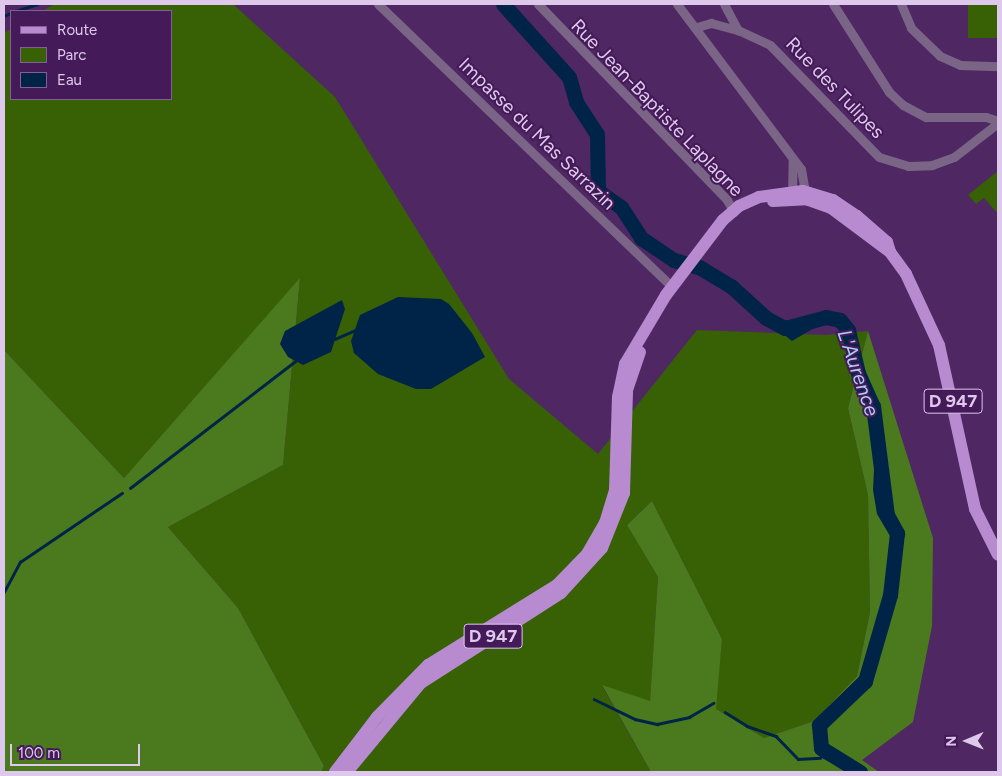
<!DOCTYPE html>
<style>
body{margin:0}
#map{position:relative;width:1002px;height:776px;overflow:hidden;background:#4f2763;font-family:Figtree,sans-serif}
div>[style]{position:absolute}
.green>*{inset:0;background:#376104;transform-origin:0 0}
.forest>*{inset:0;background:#4b791d}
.water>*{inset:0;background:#002448}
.stream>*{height:2.5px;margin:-1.25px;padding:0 1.25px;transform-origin:1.25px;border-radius:1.25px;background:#002448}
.river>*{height:15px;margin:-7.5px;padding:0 7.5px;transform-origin:7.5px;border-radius:7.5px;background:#002448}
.minor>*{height:9px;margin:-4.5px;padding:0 4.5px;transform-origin:4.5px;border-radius:4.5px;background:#7b6587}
.primary>*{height:12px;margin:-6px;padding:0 6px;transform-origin:6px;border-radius:6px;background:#b88bd1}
span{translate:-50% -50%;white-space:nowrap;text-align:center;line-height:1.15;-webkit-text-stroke:4px #441b58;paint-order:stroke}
.shield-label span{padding:1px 4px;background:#441b58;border:1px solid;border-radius:4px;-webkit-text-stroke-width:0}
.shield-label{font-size:18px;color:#dec8ec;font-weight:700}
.street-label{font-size:19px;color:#dec8ec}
.water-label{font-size:20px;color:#acccf3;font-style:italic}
.frame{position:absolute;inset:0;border:5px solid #dec8ec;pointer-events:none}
.legend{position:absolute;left:10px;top:10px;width:162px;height:90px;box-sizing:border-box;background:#441b58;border:1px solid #826093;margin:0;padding:6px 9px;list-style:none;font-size:15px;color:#dec8ec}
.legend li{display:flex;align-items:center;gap:10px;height:25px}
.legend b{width:25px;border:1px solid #826093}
.north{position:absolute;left:942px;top:716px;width:50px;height:50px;-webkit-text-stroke:4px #441b58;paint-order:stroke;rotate:269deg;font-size:14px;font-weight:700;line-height:20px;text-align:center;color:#dec8ec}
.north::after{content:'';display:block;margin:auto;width:18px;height:22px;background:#dec8ec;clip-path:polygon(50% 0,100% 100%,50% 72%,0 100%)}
.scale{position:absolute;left:10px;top:744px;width:130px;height:22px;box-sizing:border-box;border:2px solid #dec8ec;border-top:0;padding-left:6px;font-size:15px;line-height:18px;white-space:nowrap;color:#dec8ec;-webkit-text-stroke:4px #441b58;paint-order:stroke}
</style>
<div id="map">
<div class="green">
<i style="clip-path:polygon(55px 4px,233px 4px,335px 97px,509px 379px,598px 454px,697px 330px,827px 335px,868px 331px,848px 408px,868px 495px,870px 612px,857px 676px,814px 721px,764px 738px,715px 709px,722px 639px,652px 501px,627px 525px,658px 577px,650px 702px,602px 686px,651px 772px,321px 772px,324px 766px,238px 608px,168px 527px,283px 465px,300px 279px,124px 478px,4px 350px,4px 33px,11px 29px,11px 99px,171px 99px,171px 11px,42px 11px)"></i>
<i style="left:968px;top:4px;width:30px;height:34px"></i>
<i style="clip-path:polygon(998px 171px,998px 214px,984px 198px,976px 204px,968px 195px)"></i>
</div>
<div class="forest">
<i style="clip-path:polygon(300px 278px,283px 465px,168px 527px,238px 608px,324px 766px,321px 772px,4px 772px,4px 350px,124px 478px)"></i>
<i style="clip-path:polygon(868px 331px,933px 538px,932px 626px,913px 722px,862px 760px,879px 772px,651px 772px,602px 685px,650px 701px,658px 577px,627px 525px,652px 501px,722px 639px,716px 709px,764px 738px,814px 721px,857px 676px,870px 612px,868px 495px,848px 408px)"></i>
</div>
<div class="water">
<i style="clip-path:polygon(498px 4px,503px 4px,569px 77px,576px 102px,597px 134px,598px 191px,621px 207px,641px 238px,674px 259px,683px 261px,680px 266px,650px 250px,615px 207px,590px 186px,596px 154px,595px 136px,575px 106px,567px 80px)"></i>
<i style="clip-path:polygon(699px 267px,732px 287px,766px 318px,785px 328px,826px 317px,840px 320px,848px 330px,858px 373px,873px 406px,887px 515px,897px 533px,890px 595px,865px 681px,819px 725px,822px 748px,860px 772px,850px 772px,820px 757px,814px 745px,814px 721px,862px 674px,883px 607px,893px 541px,877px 514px,873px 490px,875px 448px,866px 404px,855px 389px,845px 331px,839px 325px,826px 321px,792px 341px,726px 288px,695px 270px)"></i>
<i style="clip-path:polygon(398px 297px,441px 299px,449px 304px,472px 333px,485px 357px,431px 389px,416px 389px,378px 374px,354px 353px,351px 341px,360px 315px)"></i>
<i style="clip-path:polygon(342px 300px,345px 309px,331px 352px,303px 365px,288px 357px,280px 344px,285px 331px)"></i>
</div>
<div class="stream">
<i style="left:16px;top:11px;width:22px;rotate:-18deg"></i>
<i style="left:4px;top:16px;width:8px;rotate:-23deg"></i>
<i style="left:335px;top:339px;width:24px;rotate:-24deg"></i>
<i style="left:130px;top:488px;width:210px;rotate:-37.5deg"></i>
<i style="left:4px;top:592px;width:34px;rotate:-62deg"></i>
<i style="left:20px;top:562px;width:123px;rotate:-34.1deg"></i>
<i style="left:594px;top:699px;width:46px;rotate:26deg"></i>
<i style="left:635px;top:719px;width:23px;rotate:13deg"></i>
<i style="left:657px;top:724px;width:33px;rotate:-12deg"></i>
<i style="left:689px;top:717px;width:28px;rotate:-30deg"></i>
<i style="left:725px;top:712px;width:26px;rotate:32deg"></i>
<i style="left:747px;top:726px;width:31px;rotate:19deg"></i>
<i style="left:776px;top:736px;width:32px;rotate:46deg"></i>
<i style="left:798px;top:759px;width:22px;rotate:-3deg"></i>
</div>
<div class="river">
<i style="left:503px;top:4px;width:98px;rotate:47.9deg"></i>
<i style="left:569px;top:77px;width:26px;rotate:74deg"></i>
<i style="left:576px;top:102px;width:38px;rotate:57deg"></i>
<i style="left:597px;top:134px;width:57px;rotate:89deg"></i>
<i style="left:598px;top:191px;width:28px;rotate:35deg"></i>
<i style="left:621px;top:207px;width:37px;rotate:57deg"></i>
<i style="left:641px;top:238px;width:40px;rotate:34deg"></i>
<i style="left:674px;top:260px;width:26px;rotate:16deg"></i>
<i style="left:699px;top:267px;width:39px;rotate:31deg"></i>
<i style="left:732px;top:287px;width:46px;rotate:42.4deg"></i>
<i style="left:766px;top:318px;width:21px;rotate:28deg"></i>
<i style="left:785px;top:328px;width:42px;rotate:-15deg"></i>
<i style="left:826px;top:317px;width:14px;rotate:12deg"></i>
<i style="left:840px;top:320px;width:13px;rotate:51deg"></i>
<i style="left:848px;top:330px;width:44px;rotate:76.9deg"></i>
<i style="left:858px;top:373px;width:36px;rotate:66deg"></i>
<i style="left:873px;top:406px;width:110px;rotate:82.7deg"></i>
<i style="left:887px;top:515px;width:21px;rotate:61deg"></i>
<i style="left:897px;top:533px;width:62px;rotate:96.4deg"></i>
<i style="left:890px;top:595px;width:90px;rotate:106.2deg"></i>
<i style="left:865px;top:681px;width:64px;rotate:136.3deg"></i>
<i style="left:819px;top:725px;width:23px;rotate:85deg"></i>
<i style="left:821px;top:748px;width:46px;rotate:31.6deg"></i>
</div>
<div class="minor">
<i style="left:378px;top:4px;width:409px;rotate:43.9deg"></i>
<i style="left:538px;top:4px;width:272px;rotate:46deg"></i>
<i style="left:727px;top:200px;width:14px;rotate:60deg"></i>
<i style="left:677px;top:4px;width:206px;rotate:53.1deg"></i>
<i style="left:801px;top:169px;width:27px;rotate:80deg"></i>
<i style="left:724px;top:4px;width:30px;rotate:62deg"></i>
<i style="left:833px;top:4px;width:104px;rotate:57.5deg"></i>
<i style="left:889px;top:92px;width:19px;rotate:43deg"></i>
<i style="left:903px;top:105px;width:26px;rotate:28deg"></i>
<i style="left:926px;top:117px;width:60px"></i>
<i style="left:986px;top:117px;width:13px;rotate:18deg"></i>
<i style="left:901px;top:4px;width:26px;rotate:67deg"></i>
<i style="left:911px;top:28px;width:40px;rotate:44deg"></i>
<i style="left:940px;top:56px;width:22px;rotate:24deg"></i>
<i style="left:960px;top:65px;width:38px;rotate:2deg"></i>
<i style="left:697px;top:27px;width:15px;rotate:-16deg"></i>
<i style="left:711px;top:23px;width:28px;rotate:15deg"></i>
<i style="left:738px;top:30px;width:35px;rotate:25deg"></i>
<i style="left:770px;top:45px;width:156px;rotate:45.8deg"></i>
<i style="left:879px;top:157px;width:30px;rotate:17deg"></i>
<i style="left:908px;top:166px;width:24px;rotate:-2deg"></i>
<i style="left:932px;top:165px;width:23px;rotate:-20deg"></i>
<i style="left:954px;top:157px;width:56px;rotate:-37.7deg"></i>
<i style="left:792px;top:198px;width:39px;rotate:-89deg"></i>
</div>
<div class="primary">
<i style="left:773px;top:201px;width:33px;rotate:-3deg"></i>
<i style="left:806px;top:199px;width:27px;rotate:20deg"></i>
<i style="left:831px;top:208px;width:74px;rotate:36.7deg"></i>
<i style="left:890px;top:252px;width:27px;rotate:54deg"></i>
<i style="left:906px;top:274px;width:78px;rotate:65.1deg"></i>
<i style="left:939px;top:345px;width:168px;rotate:77.6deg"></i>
<i style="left:975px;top:509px;width:51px;rotate:63.4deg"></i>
<i style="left:335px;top:772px;width:69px;rotate:-52.6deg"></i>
<i style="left:377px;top:717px;width:73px;rotate:-45.6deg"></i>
<i style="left:428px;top:665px;width:152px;rotate:-31.8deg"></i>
<i style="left:557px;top:585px;width:43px;rotate:-45.9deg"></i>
<i style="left:587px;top:554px;width:36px;rotate:-60deg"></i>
<i style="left:605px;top:523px;width:34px;rotate:-73deg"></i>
<i style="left:615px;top:491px;width:94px;rotate:-88.2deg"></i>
<i style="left:618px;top:397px;width:34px;rotate:-78deg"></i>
<i style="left:625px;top:364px;width:80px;rotate:-59.3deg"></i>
<i style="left:666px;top:295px;width:94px;rotate:-52.8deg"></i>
<i style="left:723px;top:220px;width:21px;rotate:-41deg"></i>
<i style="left:739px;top:206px;width:22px;rotate:-24deg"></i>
<i style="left:759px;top:197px;width:44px;rotate:-7.8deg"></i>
<i style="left:803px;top:191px;width:31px;rotate:17deg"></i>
<i style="left:833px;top:200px;width:29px;rotate:34deg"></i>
<i style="left:857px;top:216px;width:40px;rotate:41deg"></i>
<i style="left:887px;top:242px;width:10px;rotate:73deg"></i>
<i style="left:347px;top:772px;width:116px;rotate:-50.3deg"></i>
<i style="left:421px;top:683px;width:166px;rotate:-32.7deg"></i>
<i style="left:561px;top:593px;width:61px;rotate:-47.7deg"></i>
<i style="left:602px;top:548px;width:59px;rotate:-68.2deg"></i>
<i style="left:624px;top:493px;width:103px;rotate:-88.3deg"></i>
<i style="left:627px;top:390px;width:40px;rotate:-71.1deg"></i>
</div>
<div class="shield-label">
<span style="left:953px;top:401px">D 947</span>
<span style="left:493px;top:636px">D 947</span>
</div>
<div class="street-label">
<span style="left:835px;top:88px;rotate:46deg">Rue des Tulipes</span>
<span style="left:657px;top:108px;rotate:46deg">Rue Jean-Baptiste Laplagne</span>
<span style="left:537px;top:134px;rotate:44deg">Impasse du Mas Sarrazin</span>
</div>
<div class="water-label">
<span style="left:858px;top:373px;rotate:71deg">L'Aurence</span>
</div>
<div class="frame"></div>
<ul class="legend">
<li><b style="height:6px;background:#b88bd1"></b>Route</li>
<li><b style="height:14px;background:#376104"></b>Parc</li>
<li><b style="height:14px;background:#002448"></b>Eau</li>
</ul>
<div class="north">N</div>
<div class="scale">100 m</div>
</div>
